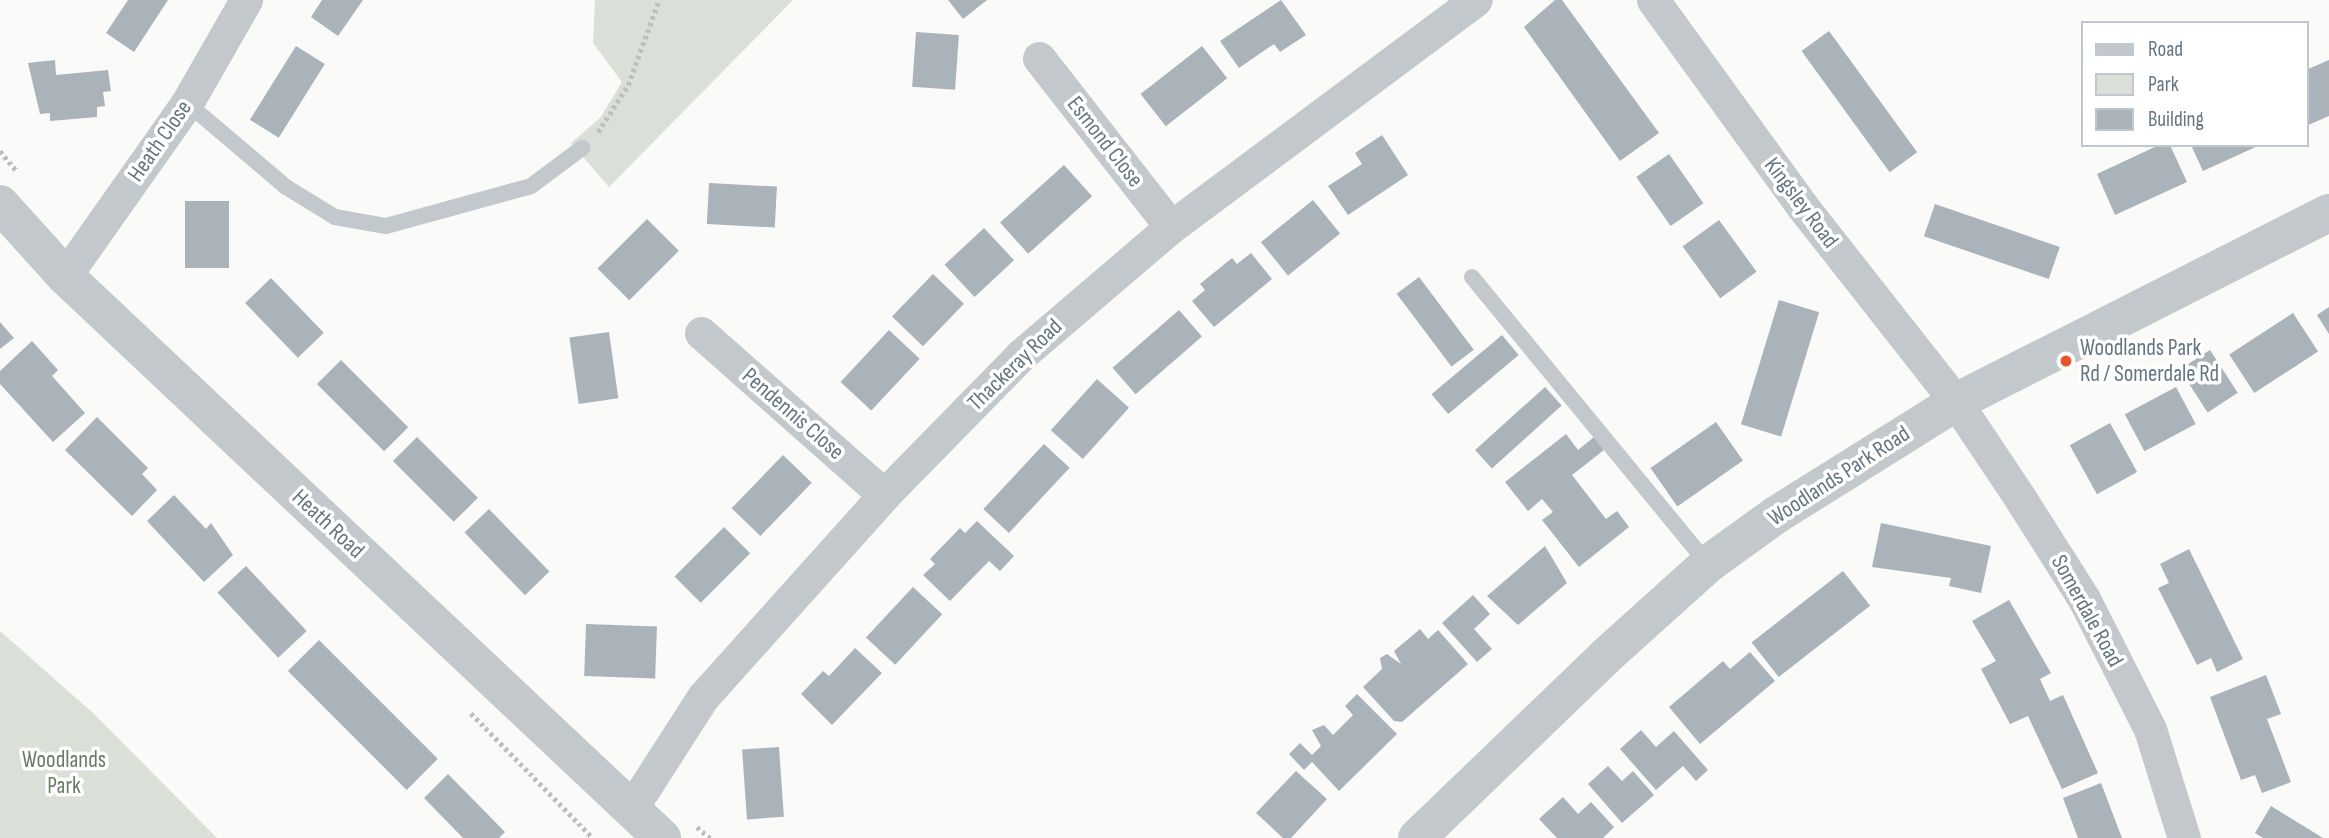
<!DOCTYPE html>
<style>
body{margin:0}
#map{position:relative;width:2329px;height:838px;overflow:hidden;background:#fafaf8;font-family:"Sofia Sans Condensed",sans-serif}
div>[style]{position:absolute}
.green>*{inset:0;background:#dadfd7}
.building>*{inset:0;background:#aab3b9;transform-origin:0 0}
.path>*{height:4.5px;margin-top:-2.25px;transform-origin:0;background:repeating-linear-gradient(90deg,#bbbfc2 0 3.5px,transparent 0 7px)}
.service>*{height:16px;margin:-8px;padding:0 8px;transform-origin:8px;border-radius:8px;background:#c3c8cc}
.minor>*{height:33px;margin:-16.5px;padding:0 16.5px;transform-origin:16.5px;border-radius:16.5px;background:#c3c8cc}
.tertiary>*{height:38px;margin:-19px;padding:0 19px;transform-origin:19px;border-radius:19px;background:#c3c8cc}
.dots>*{width:19px;height:19px;translate:-50% -50%;box-sizing:border-box;border:4px solid #fff;border-radius:50%}
span{translate:-50% -50%;white-space:nowrap;text-align:center;line-height:1.15;-webkit-text-stroke:7px #fff;paint-order:stroke}
.street-label{font-size:23px;color:#657683}
.poi-label{font-size:23px;color:#657683}
.left{translate:0 -50%;text-align:left}
.park-label{font-size:23px;color:#687a64}
.legend{position:absolute;left:2081px;top:21px;width:228px;height:126px;box-sizing:border-box;background:#fff;border:2px solid #c1c8cd;margin:0;padding:9px 12px;list-style:none;font-size:21px;color:#657683}
.legend li{display:flex;align-items:center;gap:14px;height:35px}
.legend b{width:35px;border:2px solid #c1c8cd}
</style>
<div id="map">
<div class="green">
<i style="clip-path:polygon(595px 0,793px 0,609px 187px,571px 143px,600px 118px,622px 82px,593px 43px)"></i>
<i style="clip-path:polygon(0 631px,93px 713px,217px 838px,0 838px)"></i>
</div>
<div class="building">
<i style="clip-path:polygon(128px 0,168px 0,134px 52px,106px 33px)"></i>
<i style="clip-path:polygon(322px 0,363px 0,338px 36px,311px 17px)"></i>
<i style="clip-path:polygon(948px 0,987px 0,963px 19px)"></i>
<i style="clip-path:polygon(1281px 0,1306px 35px,1280px 52px,1274px 44px,1239px 68px,1220px 41px)"></i>
<i style="clip-path:polygon(1555px 0,1562px 0,1659px 133px,1620px 161px,1524px 27px)"></i>
<i style="left:1829px;top:31px;width:150px;height:34px;rotate:54deg"></i>
<i style="left:916px;top:32px;width:43px;height:55px;rotate:4deg"></i>
<i style="left:296px;top:46px;width:34px;height:87px;rotate:32deg"></i>
<i style="left:1202px;top:46px;width:41px;height:78px;rotate:52deg"></i>
<i style="clip-path:polygon(55px 60px,56px 75px,108px 70px,111px 91px,103px 92px,105px 106px,97px 107px,97px 117px,50px 121px,50px 113px,40px 114px,28px 63px)"></i>
<i style="clip-path:polygon(2329px 60px,2329px 116px,2306px 126px,2306px 70px)"></i>
<i style="clip-path:polygon(1382px 135px,1408px 175px,1348px 215px,1328px 186px,1362px 164px,1355px 153px)"></i>
<i style="clip-path:polygon(2159px 145px,2170px 145px,2187px 182px,2115px 215px,2097px 174px)"></i>
<i style="clip-path:polygon(2191px 145px,2260px 145px,2203px 171px)"></i>
<i style="left:1669px;top:154px;width:60px;height:40px;rotate:55deg"></i>
<i style="left:1064px;top:165px;width:42px;height:86px;rotate:48deg"></i>
<i style="left:709px;top:183px;width:68px;height:41px;rotate:3deg"></i>
<i style="left:1313px;top:200px;width:43px;height:67px;rotate:51deg"></i>
<i style="left:185px;top:201px;width:44px;height:67px"></i>
<i style="left:1935px;top:204px;width:132px;height:34px;rotate:19deg"></i>
<i style="left:647px;top:219px;width:45px;height:70px;rotate:45deg"></i>
<i style="left:1719px;top:220px;width:64px;height:45px;rotate:54deg"></i>
<i style="left:984px;top:228px;width:44px;height:54px;rotate:47deg"></i>
<i style="clip-path:polygon(1251px 253px,1272px 279px,1214px 327px,1192px 301px,1205px 290px,1200px 284px,1232px 258px,1237px 264px)"></i>
<i style="left:933px;top:274px;width:43px;height:59px;rotate:44deg"></i>
<i style="left:1419px;top:277px;width:91px;height:28px;rotate:53deg"></i>
<i style="left:271px;top:278px;width:76px;height:36px;rotate:46deg"></i>
<i style="left:1779px;top:300px;width:42px;height:130px;rotate:17deg"></i>
<i style="clip-path:polygon(2329px 307px,2329px 334px,2317px 315px)"></i>
<i style="left:1179px;top:310px;width:35px;height:88px;rotate:49deg"></i>
<i style="left:2293px;top:313px;width:46px;height:76px;rotate:57deg"></i>
<i style="clip-path:polygon(0 322px,14px 338px,0 349px)"></i>
<i style="left:889px;top:330px;width:42px;height:71px;rotate:43deg"></i>
<i style="left:609px;top:332px;width:67px;height:40px;rotate:82deg"></i>
<i style="left:1502px;top:335px;width:26px;height:92px;rotate:50deg"></i>
<i style="clip-path:polygon(32px 341px,58px 370px,52px 376px,85px 413px,53px 442px,0 384px,0 371px)"></i>
<i style="left:2210px;top:350px;width:51px;height:36px;rotate:57deg"></i>
<i style="left:341px;top:360px;width:95px;height:34px;rotate:45deg"></i>
<i style="left:1097px;top:379px;width:43px;height:69px;rotate:42deg"></i>
<i style="left:1545px;top:387px;width:25px;height:94px;rotate:48deg"></i>
<i style="left:2176px;top:387px;width:42px;height:58px;rotate:62deg"></i>
<i style="clip-path:polygon(97px 417px,148px 468px,142px 474px,157px 490px,132px 516px,65px 450px)"></i>
<i style="left:1716px;top:422px;width:47px;height:80px;rotate:55deg"></i>
<i style="left:2110px;top:423px;width:56px;height:46px;rotate:61deg"></i>
<i style="clip-path:polygon(1566px 434px,1578px 450px,1594px 437px,1604px 450px,1572px 475px,1606px 519px,1617px 511px,1629px 527px,1579px 567px,1542px 520px,1553px 512px,1542px 499px,1528px 511px,1505px 482px)"></i>
<i style="left:417px;top:437px;width:86px;height:34px;rotate:45deg"></i>
<i style="left:1044px;top:444px;width:35px;height:89px;rotate:43deg"></i>
<i style="left:783px;top:455px;width:40px;height:74px;rotate:44deg"></i>
<i style="clip-path:polygon(174px 495px,206px 529px,211px 523px,233px 555px,204px 582px,147px 521px)"></i>
<i style="left:489px;top:509px;width:87px;height:34px;rotate:46deg"></i>
<i style="clip-path:polygon(977px 521px,1014px 556px,1000px 571px,989px 561px,950px 601px,923px 575px,935px 564px,930px 559px,960px 528px,965px 533px)"></i>
<i style="clip-path:polygon(1881px 523px,1991px 546px,1981px 593px,1949px 586px,1951px 578px,1872px 567px)"></i>
<i style="left:724px;top:527px;width:37px;height:70px;rotate:45deg"></i>
<i style="clip-path:polygon(1545px 546px,1567px 583px,1518px 625px,1487px 596px)"></i>
<i style="clip-path:polygon(2189px 549px,2243px 659px,2217px 672px,2211px 658px,2197px 665px,2158px 588px,2169px 583px,2160px 564px)"></i>
<i style="left:246px;top:566px;width:89px;height:39px;rotate:47deg"></i>
<i style="left:1843px;top:571px;width:44px;height:116px;rotate:52deg"></i>
<i style="left:913px;top:587px;width:40px;height:69px;rotate:43deg"></i>
<i style="clip-path:polygon(1473px 595px,1490px 614px,1474px 629px,1492px 649px,1477px 662px,1442px 623px)"></i>
<i style="clip-path:polygon(2009px 600px,2051px 673px,2040px 679px,2050px 701px,2063px 695px,2098px 773px,2062px 789px,2028px 716px,2010px 724px,1981px 669px,1996px 661px,1972px 621px)"></i>
<i style="left:586px;top:624px;width:71px;height:52px;rotate:2deg"></i>
<i style="clip-path:polygon(1420px 629px,1428px 639px,1438px 630px,1468px 664px,1402px 722px,1394px 721px,1363px 687px,1382px 669px,1380px 658px,1387px 654px,1401px 664px,1394px 651px)"></i>
<i style="left:319px;top:640px;width:168px;height:44px;rotate:45deg"></i>
<i style="clip-path:polygon(855px 648px,882px 673px,832px 725px,801px 694px,823px 671px,829px 676px)"></i>
<i style="clip-path:polygon(1750px 652px,1775px 681px,1700px 744px,1669px 707px,1723px 661px,1730px 669px)"></i>
<i style="clip-path:polygon(2266px 675px,2281px 714px,2267px 719px,2291px 782px,2262px 793px,2255px 775px,2241px 780px,2210px 697px)"></i>
<i style="clip-path:polygon(1357px 694px,1397px 734px,1339px 791px,1312px 762px,1304px 770px,1289px 754px,1300px 743px,1312px 755px,1321px 746px,1312px 730px,1324px 725px,1333px 735px,1353px 715px,1345px 706px)"></i>
<i style="clip-path:polygon(1641px 730px,1656px 747px,1674px 731px,1708px 770px,1696px 781px,1683px 766px,1656px 790px,1620px 749px)"></i>
<i style="left:779px;top:747px;width:70px;height:37px;rotate:86deg"></i>
<i style="clip-path:polygon(1608px 766px,1622px 781px,1633px 771px,1654px 795px,1622px 823px,1588px 784px)"></i>
<i style="clip-path:polygon(1296px 771px,1327px 799px,1291px 838px,1283px 838px,1256px 813px)"></i>
<i style="clip-path:polygon(448px 774px,505px 832px,499px 838px,463px 838px,424px 798px)"></i>
<i style="clip-path:polygon(2101px 783px,2122px 838px,2078px 838px,2063px 798px)"></i>
<i style="clip-path:polygon(1563px 797px,1578px 814px,1591px 802px,1614px 827px,1603px 838px,1557px 838px,1539px 819px)"></i>
<i style="clip-path:polygon(2271px 806px,2323px 838px,2263px 838px,2255px 833px)"></i>
</div>
<div class="path">
<i style="left:598px;top:132px;width:56px;rotate:-57.4deg"></i>
<i style="left:628px;top:85px;width:90px;rotate:-70deg"></i>
<i style="left:0;top:151px;width:25px;rotate:50deg"></i>
<i style="left:471px;top:713px;width:175px;rotate:45.7deg"></i>
<i style="left:697px;top:827px;width:17px;rotate:40deg"></i>
</div>
<div class="service">
<i style="left:187px;top:103px;width:130px;rotate:40.3deg"></i>
<i style="left:286px;top:187px;width:57px;rotate:31.5deg"></i>
<i style="left:335px;top:217px;width:52px;rotate:10deg"></i>
<i style="left:386px;top:226px;width:150px;rotate:-15.4deg"></i>
<i style="left:531px;top:186px;width:64px;rotate:-36.7deg"></i>
<i style="left:1472px;top:277px;width:372px;rotate:50.6deg"></i>
</div>
<div class="minor">
<i style="left:1653px;top:0;width:254px;rotate:54.1deg"></i>
<i style="left:1802px;top:206px;width:249px;rotate:51.8deg"></i>
<i style="left:1956px;top:402px;width:115px;rotate:56.3deg"></i>
<i style="left:2020px;top:498px;width:120px;rotate:57.6deg"></i>
<i style="left:2084px;top:599px;width:146px;rotate:63.1deg"></i>
<i style="left:2150px;top:729px;width:114px;rotate:72.7deg"></i>
<i style="left:1039px;top:58px;width:214px;rotate:52deg"></i>
<i style="left:65px;top:276px;width:212px;rotate:-54.8deg"></i>
<i style="left:187px;top:103px;width:119px;rotate:-60.2deg"></i>
<i style="left:701px;top:333px;width:244px;rotate:41.5deg"></i>
<i style="left:631px;top:809px;width:133px;rotate:-57.3deg"></i>
<i style="left:703px;top:697px;width:271px;rotate:-48.1deg"></i>
<i style="left:884px;top:495px;width:196px;rotate:-45.6deg"></i>
<i style="left:1021px;top:355px;width:197px;rotate:-40.5deg"></i>
<i style="left:1171px;top:227px;width:380px;rotate:-36.7deg"></i>
</div>
<div class="tertiary">
<i style="left:0;top:204px;width:97px;rotate:47.9deg"></i>
<i style="left:65px;top:276px;width:820px;rotate:43.27deg"></i>
<i style="left:1417px;top:838px;width:262px;rotate:-43.9deg"></i>
<i style="left:1606px;top:656px;width:137px;rotate:-42deg"></i>
<i style="left:1708px;top:564px;width:84px;rotate:-35.8deg"></i>
<i style="left:1776px;top:515px;width:213px;rotate:-32.1deg"></i>
<i style="left:1956px;top:402px;width:418px;rotate:-26.9deg"></i>
</div>
<div class="dots">
<i style="left:2066px;top:361px;background:#e4572e"></i>
</div>
<div class="street-label">
<span style="left:160px;top:141px;rotate:-55deg">Heath Close</span>
<span style="left:1105px;top:142px;rotate:52deg">Esmond Close</span>
<span style="left:1801px;top:203px;rotate:53deg">Kingsley Road</span>
<span style="left:1015px;top:365px;rotate:-44deg">Thackeray Road</span>
<span style="left:793px;top:414px;rotate:41deg">Pendennis Close</span>
<span style="left:1839px;top:476px;rotate:-33deg">Woodlands Park Road</span>
<span style="left:328px;top:524px;rotate:43deg">Heath Road</span>
<span style="left:2087px;top:611px;rotate:61deg">Somerdale Road</span>
</div>
<div class="poi-label">
<span class="left" style="left:2080px;top:361px">Woodlands Park<br>Rd / Somerdale Rd</span>
</div>
<div class="park-label">
<span style="left:64px;top:773px">Woodlands<br>Park</span>
</div>
<ul class="legend">
<li><b style="height:9px;background:#c3c8cc"></b>Road</li>
<li><b style="height:19px;background:#dadfd7"></b>Park</li>
<li><b style="height:19px;background:#aab3b9"></b>Building</li>
</ul>
</div>
